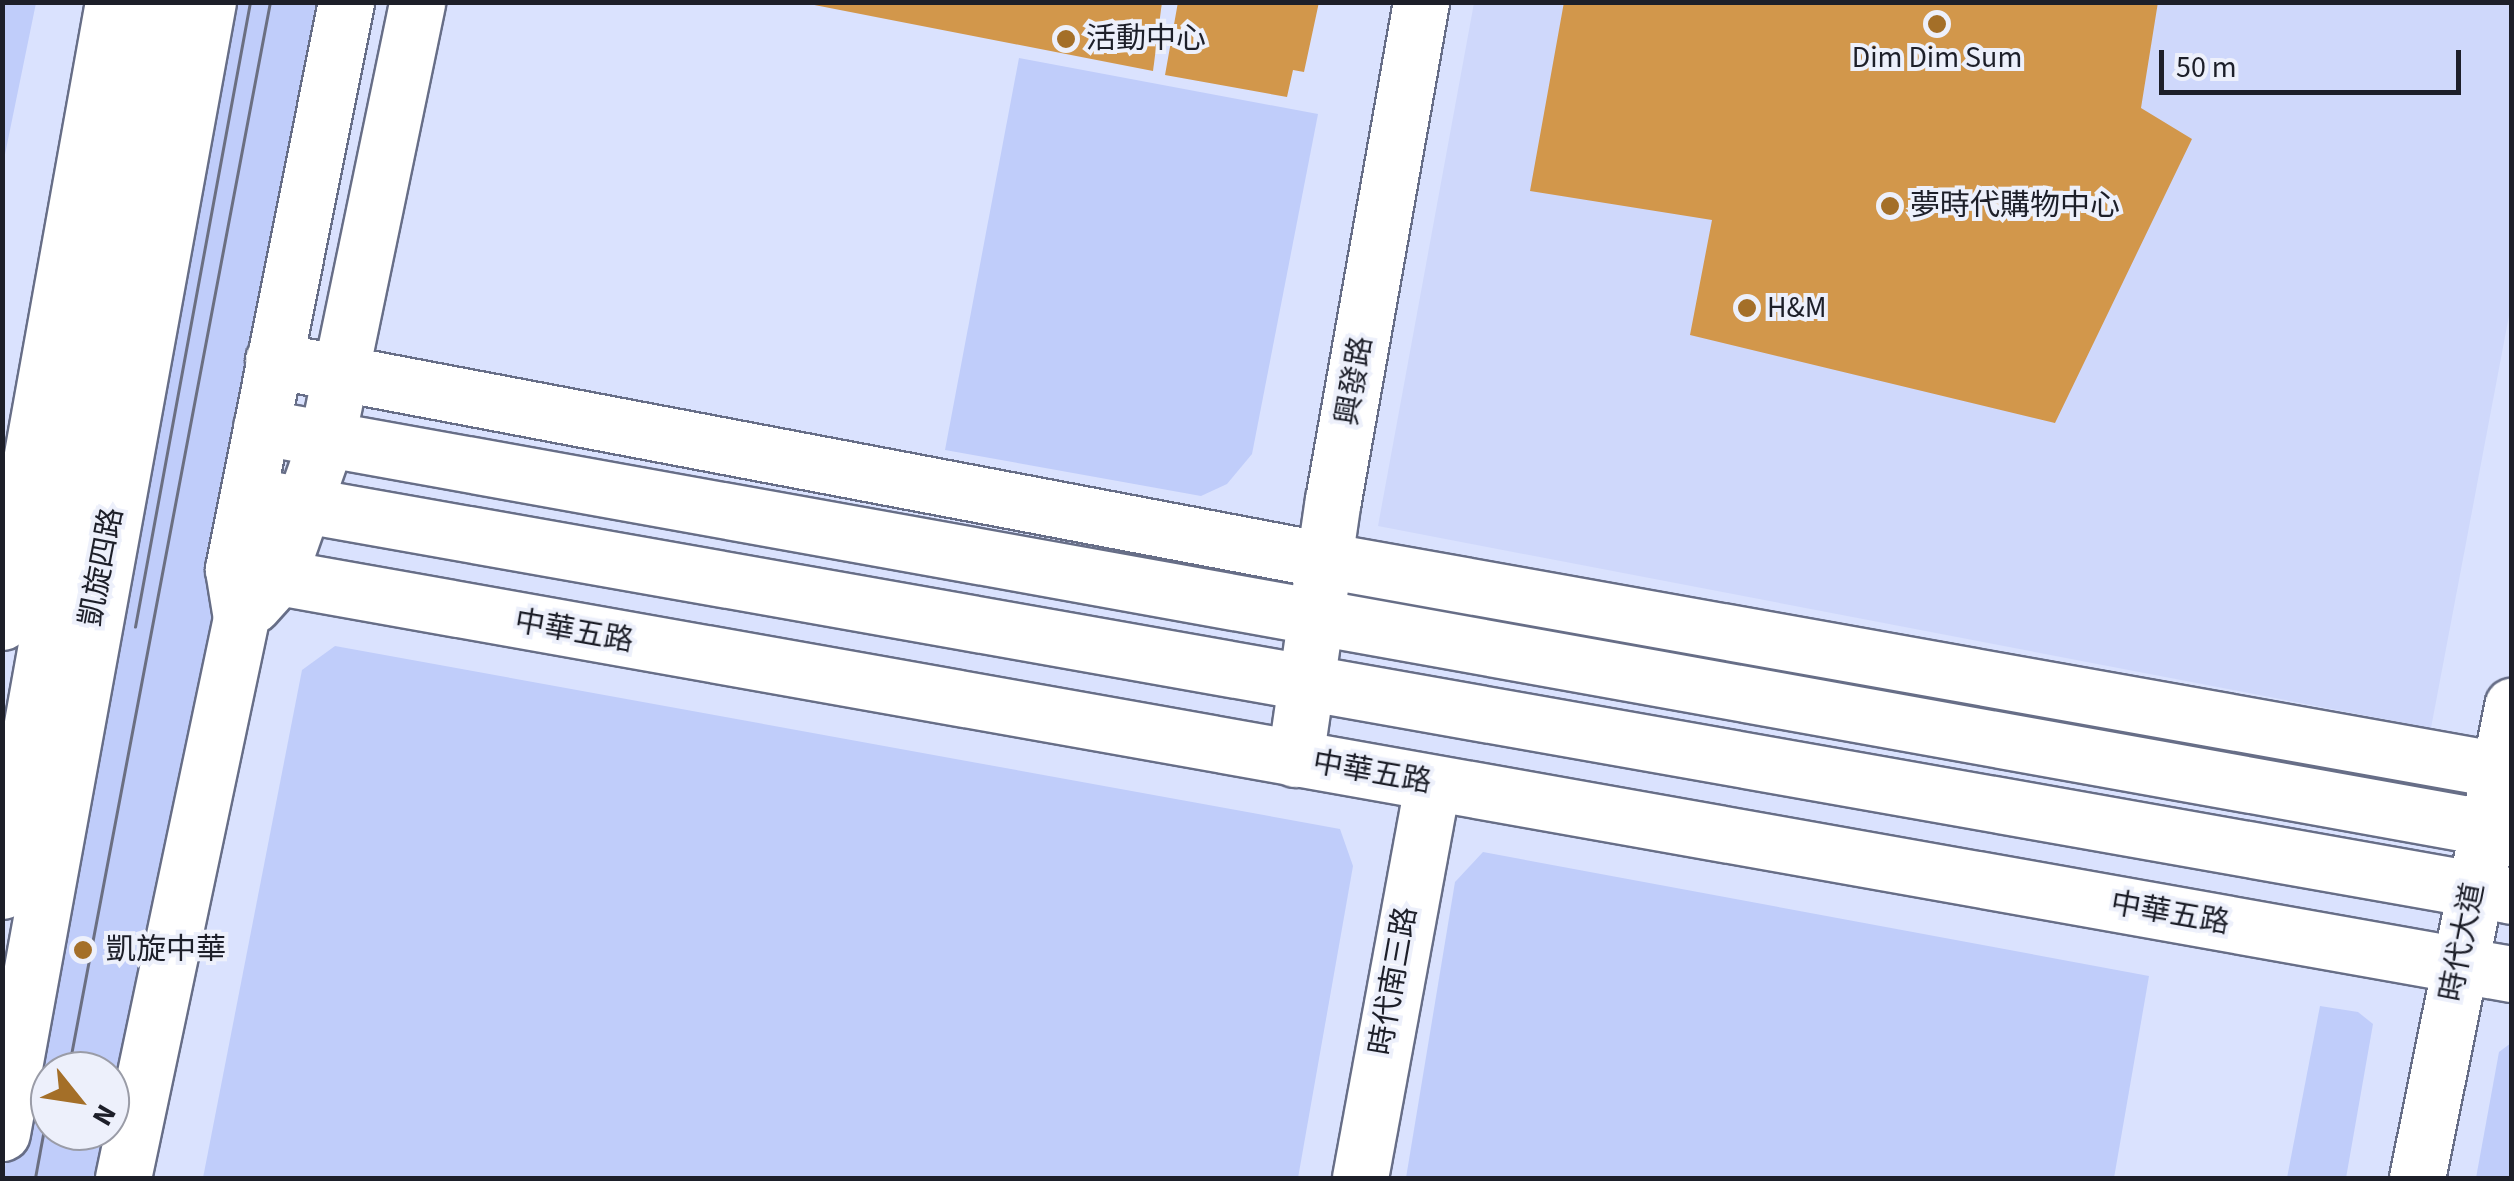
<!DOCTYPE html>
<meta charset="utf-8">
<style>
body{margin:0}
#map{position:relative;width:2514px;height:1181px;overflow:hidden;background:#dae2fe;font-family:"Source Sans 3","Noto Sans TC",sans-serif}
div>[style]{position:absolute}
.built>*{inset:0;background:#cfd8fb}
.green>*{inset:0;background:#c0cdfa}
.building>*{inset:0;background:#d2974b}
.roads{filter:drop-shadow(2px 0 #676e87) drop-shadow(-2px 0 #676e87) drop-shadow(0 2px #676e87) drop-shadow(0 -2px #676e87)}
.minor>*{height:55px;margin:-27.5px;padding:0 27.5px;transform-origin:27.5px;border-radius:27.5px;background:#fff}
.major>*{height:55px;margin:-27.5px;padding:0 27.5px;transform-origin:27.5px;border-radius:27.5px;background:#fff}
.tram>*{height:2.5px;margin:-1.25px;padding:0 1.25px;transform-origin:1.25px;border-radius:1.25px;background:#6b6f81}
.dots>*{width:28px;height:28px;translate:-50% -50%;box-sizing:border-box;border:5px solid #edf0fb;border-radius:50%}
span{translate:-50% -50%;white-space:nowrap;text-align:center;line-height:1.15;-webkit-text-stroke:8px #edf0fb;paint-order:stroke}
.poi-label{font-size:30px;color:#1d1f29}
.left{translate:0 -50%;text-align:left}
.street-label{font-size:30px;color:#1d1f29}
.frame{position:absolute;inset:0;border:5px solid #1d1f29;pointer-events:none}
.north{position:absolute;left:30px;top:1051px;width:100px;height:100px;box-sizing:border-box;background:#edf0fb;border:2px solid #9a9ca7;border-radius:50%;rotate:120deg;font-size:28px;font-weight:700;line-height:40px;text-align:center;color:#1d1f29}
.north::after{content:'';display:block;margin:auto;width:35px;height:45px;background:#a46f28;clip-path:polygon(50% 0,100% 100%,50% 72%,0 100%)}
.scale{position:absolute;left:2159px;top:50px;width:302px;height:45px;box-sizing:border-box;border:5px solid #1d1f29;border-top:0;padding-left:12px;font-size:30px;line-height:35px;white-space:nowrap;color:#1d1f29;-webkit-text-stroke:8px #edf0fb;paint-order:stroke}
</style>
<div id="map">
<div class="built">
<i style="clip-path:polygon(1474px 3px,2511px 3px,2511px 305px,2431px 728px,1378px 526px)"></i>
</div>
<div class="green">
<i style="clip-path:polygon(3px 2px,36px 3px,3px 164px,2px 3px)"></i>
<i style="clip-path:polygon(evenodd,219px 3px,328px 3px,113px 1178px,3px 1178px,219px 3px,50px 1071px,110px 1071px,110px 1131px,50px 1131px,50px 1071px)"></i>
<i style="clip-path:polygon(1019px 58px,1318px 114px,1252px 454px,1227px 484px,1201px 496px,945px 450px)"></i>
<i style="clip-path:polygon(335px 646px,1340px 829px,1353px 866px,1298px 1178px,203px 1178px,302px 670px)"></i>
<i style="clip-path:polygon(1483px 852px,2149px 976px,2114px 1178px,1406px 1178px,1455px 882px)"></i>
<i style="clip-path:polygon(2320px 1006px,2358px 1012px,2373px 1024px,2346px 1178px,2287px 1178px)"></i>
<i style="clip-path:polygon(2511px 1043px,2511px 1178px,2476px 1178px,2499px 1052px)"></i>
</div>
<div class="building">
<i style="clip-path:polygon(799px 2px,1162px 2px,1153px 71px)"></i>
<i style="clip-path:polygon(1178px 2px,1319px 2px,1304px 72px,1293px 70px,1287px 97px,1165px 75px)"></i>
<i style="clip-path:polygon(1564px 2px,2158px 2px,2141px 108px,2192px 139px,2055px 423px,1690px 335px,1712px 220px,1530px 191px)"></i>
</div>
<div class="roads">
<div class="minor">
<i style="left:273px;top:360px;width:1070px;rotate:10.77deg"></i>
<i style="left:1324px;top:560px;width:1207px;rotate:10.12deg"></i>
<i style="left:233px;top:569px;width:2315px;rotate:10.08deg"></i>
<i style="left:253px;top:605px;width:38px;rotate:-48deg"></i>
<i style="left:278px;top:577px;width:147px;rotate:-70.6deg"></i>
<i style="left:327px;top:438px;width:445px;rotate:-78.3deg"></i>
<i style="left:2px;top:622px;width:630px;rotate:-79.85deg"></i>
<i style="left:1295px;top:759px;width:262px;rotate:-81.7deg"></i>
<i style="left:1333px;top:500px;width:506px;rotate:-79.98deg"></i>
<i style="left:2px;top:891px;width:903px;rotate:-79.86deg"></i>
<i style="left:2px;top:1133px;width:1150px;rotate:-79.68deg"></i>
<i style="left:123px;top:1178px;width:572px;rotate:-78.1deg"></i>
<i style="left:241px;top:618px;width:50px;rotate:-99.3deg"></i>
<i style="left:233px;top:569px;width:578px;rotate:-78.73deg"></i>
<i style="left:1360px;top:1178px;width:401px;rotate:-79.6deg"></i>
<i style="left:2417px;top:1178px;width:482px;rotate:-78.6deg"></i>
</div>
<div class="major">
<i style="left:261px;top:427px;width:2287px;rotate:10.2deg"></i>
<i style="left:248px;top:495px;width:2299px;rotate:10.04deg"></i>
</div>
</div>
<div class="tram">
<i style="left:135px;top:627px;width:635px;rotate:-79.57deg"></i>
<i style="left:68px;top:1071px;width:1088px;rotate:-79.3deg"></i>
<i style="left:35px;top:1178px;width:83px;rotate:-79.6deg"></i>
</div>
<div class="dots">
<i style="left:1937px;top:24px;background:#a46f28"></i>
<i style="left:1066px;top:39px;background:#a46f28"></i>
<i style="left:1890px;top:206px;background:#a46f28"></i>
<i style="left:1747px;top:308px;background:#a46f28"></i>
<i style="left:83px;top:950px;background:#a46f28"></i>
</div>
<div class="poi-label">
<span class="left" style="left:1086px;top:39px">活動中心</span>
<span style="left:1937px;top:58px">Dim Dim Sum</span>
<span class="left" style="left:1910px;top:206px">夢時代購物中心</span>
<span class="left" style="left:1767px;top:308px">H&amp;M</span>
<span class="left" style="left:106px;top:950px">凱旋中華</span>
</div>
<div class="street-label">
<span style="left:1355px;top:381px;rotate:-80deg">興發路</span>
<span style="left:102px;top:567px;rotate:-79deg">凱旋四路</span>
<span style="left:574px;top:632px;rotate:10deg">中華五路</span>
<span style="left:1372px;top:773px;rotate:10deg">中華五路</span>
<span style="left:2170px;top:914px;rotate:10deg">中華五路</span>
<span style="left:2463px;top:942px;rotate:-79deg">時代大道</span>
<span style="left:1394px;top:981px;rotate:-80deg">時代南三路</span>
</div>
<div class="frame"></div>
<div class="north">N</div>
<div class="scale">50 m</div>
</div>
